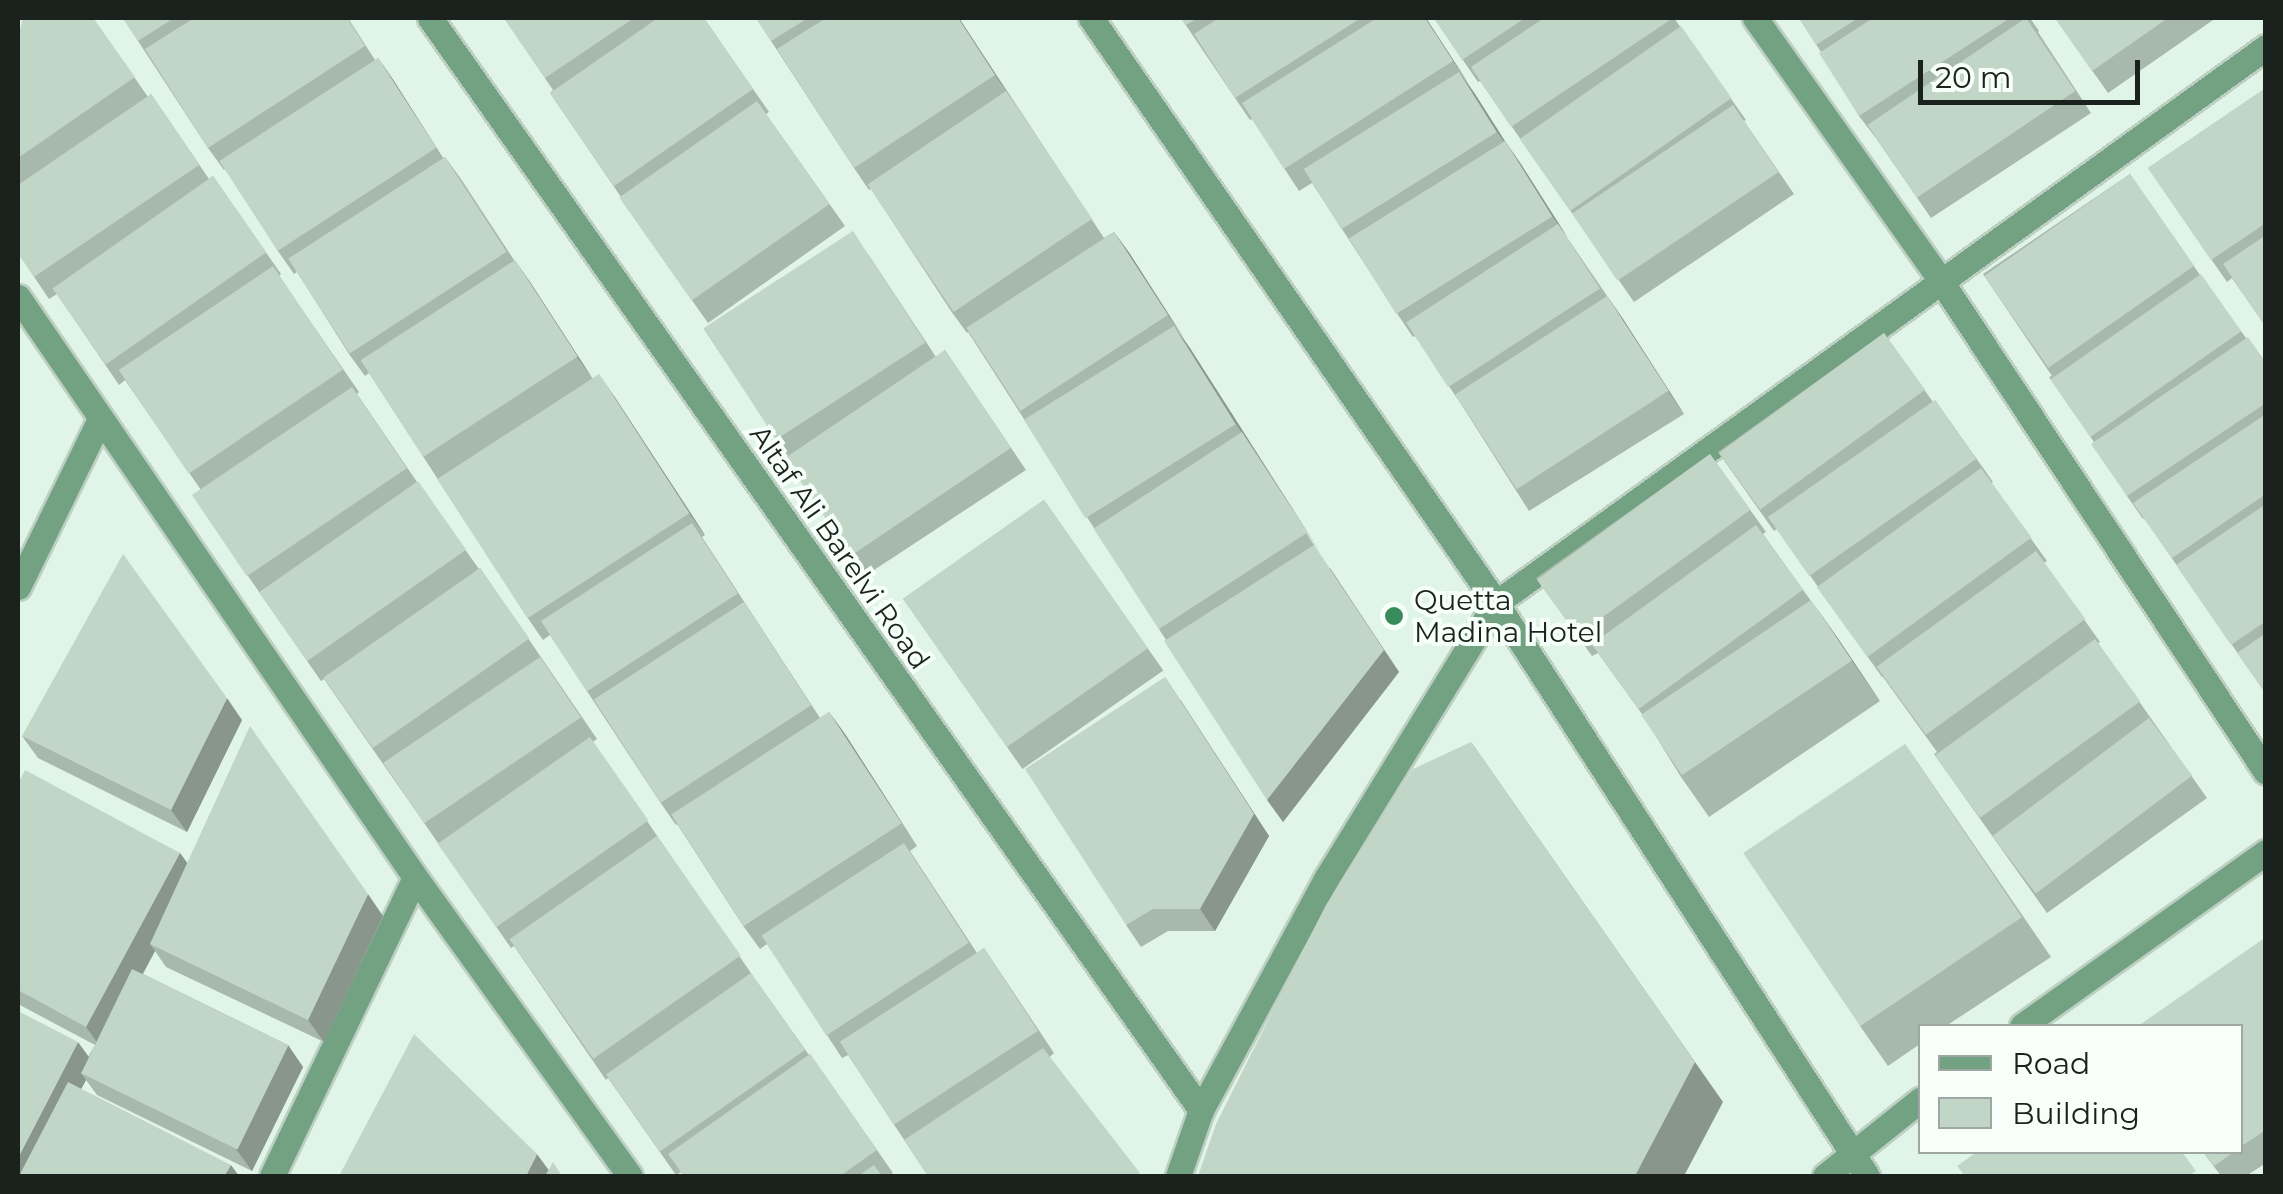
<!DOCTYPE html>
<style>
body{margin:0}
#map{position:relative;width:2283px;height:1194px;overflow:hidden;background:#e0f5e7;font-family:Montserrat,sans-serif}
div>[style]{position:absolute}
.roads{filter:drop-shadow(2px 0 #bdcfc3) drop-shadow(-2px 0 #bdcfc3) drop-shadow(0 2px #bdcfc3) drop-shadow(0 -2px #bdcfc3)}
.minor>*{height:25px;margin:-12.5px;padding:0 12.5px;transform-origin:12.5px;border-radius:12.5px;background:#73a283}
.wall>*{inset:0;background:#a7b8ac;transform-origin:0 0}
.shaded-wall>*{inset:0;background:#88968c}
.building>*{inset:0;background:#c2d6c8;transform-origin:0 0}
.dots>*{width:28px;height:28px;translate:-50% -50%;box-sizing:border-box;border:5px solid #f6fff9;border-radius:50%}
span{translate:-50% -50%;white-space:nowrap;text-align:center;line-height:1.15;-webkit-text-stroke:8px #f6fff9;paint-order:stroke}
.street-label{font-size:28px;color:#1b221d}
.poi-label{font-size:28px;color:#1b221d}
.left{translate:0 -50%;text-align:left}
.frame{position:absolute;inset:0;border:20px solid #1b221d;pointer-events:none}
.legend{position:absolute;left:1918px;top:1024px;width:325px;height:130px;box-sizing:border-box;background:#f6fff9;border:2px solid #9ea7a1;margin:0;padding:12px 18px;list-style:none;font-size:30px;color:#1b221d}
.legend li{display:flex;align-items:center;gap:20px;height:50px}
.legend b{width:50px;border:2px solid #9ea7a1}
.scale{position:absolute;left:1918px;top:60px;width:222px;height:45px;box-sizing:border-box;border:5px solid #1b221d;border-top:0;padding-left:12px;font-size:30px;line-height:35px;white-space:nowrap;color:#1b221d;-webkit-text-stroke:8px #f6fff9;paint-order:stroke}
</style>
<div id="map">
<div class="roads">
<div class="minor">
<i style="left:430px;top:18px;width:1337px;rotate:54.78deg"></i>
<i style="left:1091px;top:18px;width:712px;rotate:55.3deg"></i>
<i style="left:1496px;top:603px;width:683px;rotate:57.08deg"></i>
<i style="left:1755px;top:18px;width:319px;rotate:54.7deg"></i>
<i style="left:1939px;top:278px;width:592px;rotate:56.5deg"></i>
<i style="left:18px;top:297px;width:703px;rotate:55.61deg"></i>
<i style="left:415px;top:877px;width:368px;rotate:54.3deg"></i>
<i style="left:18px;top:587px;width:187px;rotate:-64deg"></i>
<i style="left:2022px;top:1026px;width:300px;rotate:-35.5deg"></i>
<i style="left:272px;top:1176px;width:331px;rotate:-64.4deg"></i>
<i style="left:1178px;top:1176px;width:70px;rotate:-70.8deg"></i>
<i style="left:1201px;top:1110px;width:263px;rotate:-61.6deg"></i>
<i style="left:1326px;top:879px;width:324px;rotate:-58.4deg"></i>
<i style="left:1496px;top:603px;width:950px;rotate:-35.83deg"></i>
<i style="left:1825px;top:1176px;width:122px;rotate:-38.7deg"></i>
</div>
</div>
<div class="wall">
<i style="clip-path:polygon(93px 18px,148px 97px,151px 94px,209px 179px,213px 176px,281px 274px,279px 276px,359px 392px,357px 394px,417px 482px,479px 569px,480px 568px,597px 739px,593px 742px,755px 979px,809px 1055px,810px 1054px,893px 1173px,887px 1176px,684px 1176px,681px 1172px,676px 1175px,608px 1078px,606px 1080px,514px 946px,511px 948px,324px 679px,321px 681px,248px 576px,201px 490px,125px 380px,119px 385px,57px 294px,49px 299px,18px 253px,18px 37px)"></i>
<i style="clip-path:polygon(123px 18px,348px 18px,375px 60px,378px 58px,394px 81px,443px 158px,445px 157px,461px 179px,514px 260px,530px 282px,592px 378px,614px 396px,705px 535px,702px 537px,820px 718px,829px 712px,845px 734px,917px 846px,910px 851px,977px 953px,984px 948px,1054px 1053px,928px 1176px,848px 1055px,842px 1058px,767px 944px,760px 949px,744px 927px,677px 824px,676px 825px,660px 802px,550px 635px,543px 640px,527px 617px,369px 373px,365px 376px,349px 354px,297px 272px,294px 274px,278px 251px,225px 169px,224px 170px,208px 148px)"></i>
<i style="clip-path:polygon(504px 18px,704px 18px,769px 112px,766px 114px,845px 226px,708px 323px,620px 198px,621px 197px,550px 93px,553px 90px)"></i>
<i style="clip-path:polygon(756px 18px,959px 18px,1104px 238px,1114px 232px,1130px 254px,1321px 556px,1399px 672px,1283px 822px,968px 332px,967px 333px,951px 311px,871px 189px,869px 190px,854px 168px)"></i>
<i style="clip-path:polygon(1181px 18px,1426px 18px,1568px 239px,1623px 319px,1684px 414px,1529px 511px,1461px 404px,1415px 336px,1413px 337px,1398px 315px,1312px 183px,1299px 191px,1252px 119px,1250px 120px,1235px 98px)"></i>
<i style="clip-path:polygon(1434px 18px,1674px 18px,1746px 120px,1744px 121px,1794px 194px,1634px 302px,1480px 81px,1478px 82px)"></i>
<i style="clip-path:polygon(1799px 18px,2030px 18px,2039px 31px,2038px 32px,2091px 113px,1931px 218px,1876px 138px,1859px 116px,1821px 52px)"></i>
<i style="clip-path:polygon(2055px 18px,2216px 18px,2108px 93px)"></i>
<i style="clip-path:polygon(2266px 88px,2266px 327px,2232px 278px,2227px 282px,2148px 168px)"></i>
<i style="clip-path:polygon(2130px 174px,2200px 275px,2246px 338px,2266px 362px,2266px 694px,2144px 518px,2143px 519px,2127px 496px,2094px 442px,2049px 377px,2052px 376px,1983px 274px)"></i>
<i style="clip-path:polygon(868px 254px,936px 357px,945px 350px,1026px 470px,865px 576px,785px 458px,788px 456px,704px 329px)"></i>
<i style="clip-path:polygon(1884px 333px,1933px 402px,1935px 400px,1993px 482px,1991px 483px,2047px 561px,2044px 563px,2100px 642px,2098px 643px,2207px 798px,2047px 913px,1934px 754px,1937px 752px,1883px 677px,1882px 677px,1777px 529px,1774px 531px,1718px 452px)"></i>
<i style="clip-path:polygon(1710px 454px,1766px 532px,1763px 534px,1839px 640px,1880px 701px,1709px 817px,1681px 777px,1642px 714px,1598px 653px,1592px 656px,1536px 578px)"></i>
<i style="left:1044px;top:500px;width:208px;height:172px;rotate:55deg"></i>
<i style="clip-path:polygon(1180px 699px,1269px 836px,1215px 931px,1168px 931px,1141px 947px,1126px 925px)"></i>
<i style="clip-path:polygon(242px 720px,187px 832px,38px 758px,22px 736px)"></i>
<i style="clip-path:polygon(1905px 744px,2051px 957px,1946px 1026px,1920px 1026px,1920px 1044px,1888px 1066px,1860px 1026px)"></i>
<i style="clip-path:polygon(18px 784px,180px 853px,187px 863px,383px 916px,324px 1042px,166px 967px,155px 951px,143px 974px,288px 1045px,303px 1067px,252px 1171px,97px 1095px,86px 1080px,81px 1089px,18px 1176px,95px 1045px,18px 1004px)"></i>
<i style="clip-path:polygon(2266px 937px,2266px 1163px,2246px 1176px,2221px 1176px,2203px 1152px,2240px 1152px,2240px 1026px)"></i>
</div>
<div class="shaded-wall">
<i style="clip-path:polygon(958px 18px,959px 18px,1011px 98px,995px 75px)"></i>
<i style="clip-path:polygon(1425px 18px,1426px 18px,1469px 84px,1453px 61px)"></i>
<i style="clip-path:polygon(378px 58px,394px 81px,451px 171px,436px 148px)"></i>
<i style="clip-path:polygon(1459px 72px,1475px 94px,1513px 154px,1497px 132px)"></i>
<i style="clip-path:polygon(1505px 141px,1521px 164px,1568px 238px,1552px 216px)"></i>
<i style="clip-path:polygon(1114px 232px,1130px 254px,1184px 338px,1168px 315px)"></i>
<i style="clip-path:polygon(515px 260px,530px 282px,593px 379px,577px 357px)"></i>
<i style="clip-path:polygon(1607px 296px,1623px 319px,1684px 414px,1668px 391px)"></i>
<i style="clip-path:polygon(1174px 326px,1190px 348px,1322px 555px,1236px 424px)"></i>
<i style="clip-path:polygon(599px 374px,614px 396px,705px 535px,689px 513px)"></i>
<i style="clip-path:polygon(1330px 568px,1399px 672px,1283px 822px,1267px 800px)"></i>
<i style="clip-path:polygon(1811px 600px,1839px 640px,1880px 701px,1852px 661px)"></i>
<i style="clip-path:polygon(1165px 677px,1269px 836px,1215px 931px,1200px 909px)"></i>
<i style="clip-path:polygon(227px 698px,242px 720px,187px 832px,171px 810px)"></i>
<i style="clip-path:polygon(829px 712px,845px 734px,917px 846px,902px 823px)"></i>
<i style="clip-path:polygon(1471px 742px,1723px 1102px,1684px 1176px,1635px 1176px)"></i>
<i style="clip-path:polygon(180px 853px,196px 875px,150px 944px,155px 951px,102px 1049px,86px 1027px)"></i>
<i style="clip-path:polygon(368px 894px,383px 916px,324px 1042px,308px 1020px)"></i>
<i style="clip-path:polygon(78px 1042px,94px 1064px,81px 1073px,86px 1080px,35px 1176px,18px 1176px,18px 1158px)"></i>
<i style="clip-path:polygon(288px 1045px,303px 1067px,252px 1171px,236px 1149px)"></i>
<i style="clip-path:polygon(537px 1154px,553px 1176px,526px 1176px)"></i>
<i style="clip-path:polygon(231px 1165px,239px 1176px,224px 1176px)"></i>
</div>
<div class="building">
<i style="clip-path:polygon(23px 18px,93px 18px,135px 77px,18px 158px,18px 37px)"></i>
<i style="clip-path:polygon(123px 18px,174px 18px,138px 41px)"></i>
<i style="clip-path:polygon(194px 18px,347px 18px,365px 46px,208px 148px,145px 49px)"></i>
<i style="clip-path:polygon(504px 18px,634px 18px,545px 78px)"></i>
<i style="clip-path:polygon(658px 18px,704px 18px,753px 89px,614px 186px,550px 93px)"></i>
<i style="clip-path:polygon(756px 18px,808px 18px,771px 41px)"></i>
<i style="clip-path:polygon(826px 18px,958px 18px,995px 75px,854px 168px,777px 49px)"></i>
<i style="clip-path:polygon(1181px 18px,1198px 18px,1186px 25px)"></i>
<i style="clip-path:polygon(1219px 18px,1361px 18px,1235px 98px,1194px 34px)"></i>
<i style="clip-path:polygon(1377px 18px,1425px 18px,1453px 61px,1284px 169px,1242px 103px)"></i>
<i style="clip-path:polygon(1434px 18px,1525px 18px,1462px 60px)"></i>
<i style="clip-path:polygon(1544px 18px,1673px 18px,1511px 127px,1471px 67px)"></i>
<i style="clip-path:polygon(1799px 18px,1858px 18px,1816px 45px)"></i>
<i style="clip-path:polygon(1873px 18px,2010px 18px,1859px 116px,1819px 53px)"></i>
<i style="left:2026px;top:18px;width:88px;height:191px;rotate:56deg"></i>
<i style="clip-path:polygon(2055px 18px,2168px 18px,2092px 71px)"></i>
<i style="left:1681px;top:26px;width:88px;height:197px;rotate:55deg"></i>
<i style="left:378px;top:58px;width:107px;height:189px;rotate:57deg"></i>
<i style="left:1459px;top:72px;width:71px;height:183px;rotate:58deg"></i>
<i style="clip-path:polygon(2266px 88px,2266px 223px,2211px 260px,2148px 168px)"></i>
<i style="left:1006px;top:91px;width:154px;height:167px;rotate:56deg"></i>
<i style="clip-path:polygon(151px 94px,199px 165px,34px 277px,18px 253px,18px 185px)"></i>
<i style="left:757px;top:101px;width:126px;height:168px;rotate:55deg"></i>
<i style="left:1733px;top:105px;width:81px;height:194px;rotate:56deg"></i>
<i style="left:1505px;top:141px;width:89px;height:184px;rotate:58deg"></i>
<i style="left:445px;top:157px;width:113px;height:187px;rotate:57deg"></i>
<i style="left:2130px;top:174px;width:112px;height:178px;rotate:55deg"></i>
<i style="left:213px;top:176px;width:93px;height:196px;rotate:55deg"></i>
<i style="left:1558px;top:224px;width:77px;height:181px;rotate:57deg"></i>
<i style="left:853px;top:231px;width:133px;height:178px;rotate:57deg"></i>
<i style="left:1114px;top:232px;width:99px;height:176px;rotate:57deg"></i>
<i style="clip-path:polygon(2266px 235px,2266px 327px,2223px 264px)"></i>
<i style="left:515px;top:260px;width:115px;height:184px;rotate:57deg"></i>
<i style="left:273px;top:266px;width:125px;height:186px;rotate:56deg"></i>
<i style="left:2201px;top:274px;width:70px;height:184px;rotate:55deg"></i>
<i style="left:1607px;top:296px;width:113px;height:181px;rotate:57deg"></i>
<i style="left:1174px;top:326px;width:116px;height:177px;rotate:58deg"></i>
<i style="left:1884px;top:333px;width:70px;height:204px;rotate:54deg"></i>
<i style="clip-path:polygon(2248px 337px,2266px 363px,2266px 403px,2127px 496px,2091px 444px)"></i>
<i style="left:945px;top:350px;width:118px;height:193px;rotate:56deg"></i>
<i style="left:599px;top:374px;width:166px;height:193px;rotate:57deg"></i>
<i style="left:352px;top:387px;width:98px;height:193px;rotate:56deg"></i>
<i style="left:1935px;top:400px;width:72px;height:204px;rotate:55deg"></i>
<i style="clip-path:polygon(2266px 414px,2266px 494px,2172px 558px,2133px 503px)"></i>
<i style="left:1242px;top:432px;width:120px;height:177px;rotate:57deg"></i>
<i style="left:1710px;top:454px;width:69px;height:214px;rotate:54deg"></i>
<i style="left:1981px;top:468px;width:86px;height:203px;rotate:54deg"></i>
<i style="left:418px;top:481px;width:84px;height:194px;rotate:55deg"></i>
<i style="left:1044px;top:500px;width:181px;height:172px;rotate:55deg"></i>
<i style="clip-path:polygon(2266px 504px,2266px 621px,2231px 645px,2176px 565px)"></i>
<i style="left:692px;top:523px;width:84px;height:180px;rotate:57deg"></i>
<i style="left:1756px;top:525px;width:80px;height:203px;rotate:54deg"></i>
<i style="clip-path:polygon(1314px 545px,1384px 650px,1267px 800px,1164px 641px)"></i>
<i style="left:2036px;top:551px;width:84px;height:197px;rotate:54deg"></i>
<i style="clip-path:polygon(123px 554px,227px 698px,171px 810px,22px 736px)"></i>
<i style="left:480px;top:568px;width:86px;height:191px;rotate:55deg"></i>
<i style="left:1811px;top:600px;width:73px;height:205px;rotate:56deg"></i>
<i style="left:744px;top:602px;width:123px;height:179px;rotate:57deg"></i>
<i style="clip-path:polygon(2266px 633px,2266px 694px,2237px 653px)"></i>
<i style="left:2095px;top:639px;width:77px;height:198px;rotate:54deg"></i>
<i style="left:540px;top:657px;width:73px;height:189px;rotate:56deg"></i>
<i style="clip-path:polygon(1165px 677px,1254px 814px,1200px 909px,1153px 909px,1126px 925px,1025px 769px)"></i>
<i style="left:829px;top:712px;width:133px;height:188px;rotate:57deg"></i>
<i style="left:2149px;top:718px;width:72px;height:196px;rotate:53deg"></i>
<i style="clip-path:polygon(250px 726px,368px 894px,308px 1020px,150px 944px)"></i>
<i style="left:590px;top:737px;width:102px;height:186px;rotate:55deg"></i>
<i style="clip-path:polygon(1471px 742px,1695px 1062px,1635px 1176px,1198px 1176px,1216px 1124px,1326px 905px,1413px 769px)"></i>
<i style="left:1905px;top:744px;width:209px;height:195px;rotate:56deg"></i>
<i style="clip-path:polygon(25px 770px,180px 853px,86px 1027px,18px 990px,18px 784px)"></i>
<i style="left:657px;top:836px;width:146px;height:180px;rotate:55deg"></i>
<i style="left:904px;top:843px;width:119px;height:170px;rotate:57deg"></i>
<i style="clip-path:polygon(2266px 937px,2266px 1130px,2240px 1147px,2240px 1026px,2138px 1026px)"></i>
<i style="left:984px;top:948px;width:99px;height:172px;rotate:57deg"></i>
<i style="left:132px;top:969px;width:174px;height:116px;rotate:26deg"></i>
<i style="left:751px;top:973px;width:94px;height:177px;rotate:55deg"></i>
<i style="clip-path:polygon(18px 1011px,78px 1042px,18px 1158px)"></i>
<i style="clip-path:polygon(414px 1034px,537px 1154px,526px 1176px,339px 1176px)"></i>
<i style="clip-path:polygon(1043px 1048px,1140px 1173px,1138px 1176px,928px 1176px,904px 1140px)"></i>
<i style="clip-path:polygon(810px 1054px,877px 1150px,840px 1176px,684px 1176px,668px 1154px)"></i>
<i style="clip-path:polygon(68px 1082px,231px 1165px,224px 1176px,19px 1176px)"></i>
<i style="clip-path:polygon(1977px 1152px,2182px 1152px,2196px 1171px,2188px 1176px,1965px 1176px,1957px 1166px)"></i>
<i style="clip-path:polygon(2203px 1152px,2234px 1152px,2214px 1166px)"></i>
<i style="clip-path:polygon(553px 1162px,562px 1176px,545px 1176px)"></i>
<i style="clip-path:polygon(874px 1165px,882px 1176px,858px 1176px)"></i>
</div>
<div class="dots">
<i style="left:1394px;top:616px;background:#3a8b5c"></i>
</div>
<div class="street-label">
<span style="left:840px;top:547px;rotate:55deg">Altaf Ali Barelvi Road</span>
</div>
<div class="poi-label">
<span class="left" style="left:1414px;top:616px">Quetta<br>Madina Hotel</span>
</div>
<div class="frame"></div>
<ul class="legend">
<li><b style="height:12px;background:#73a283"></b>Road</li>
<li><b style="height:28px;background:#c2d6c8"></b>Building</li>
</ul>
<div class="scale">20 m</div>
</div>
